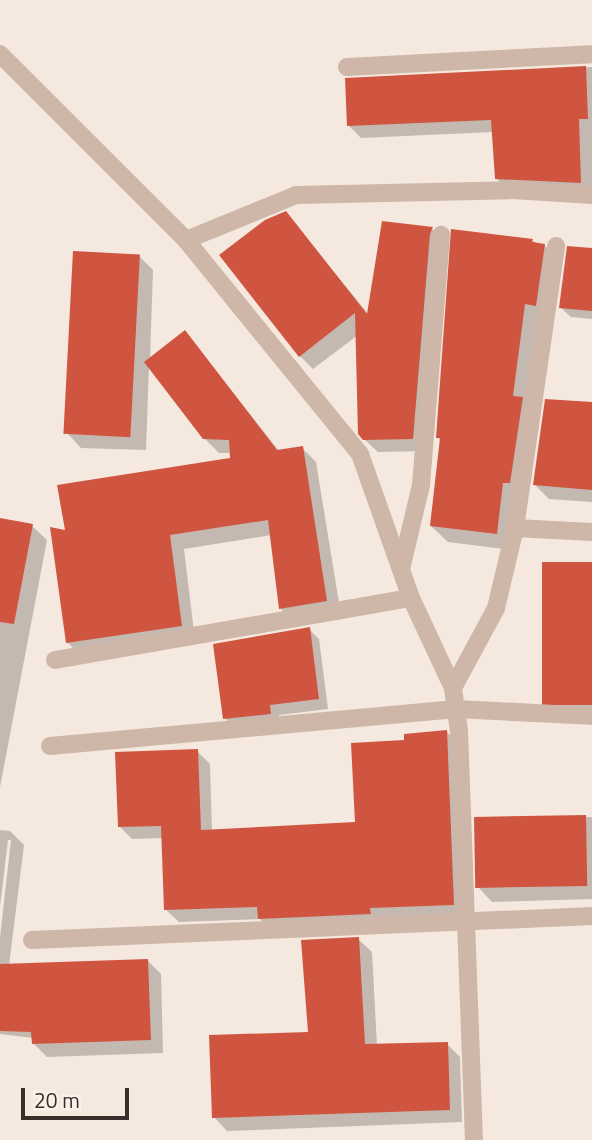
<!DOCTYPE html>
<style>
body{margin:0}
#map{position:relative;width:592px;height:1140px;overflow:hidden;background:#f5e8de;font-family:"Titillium Web",sans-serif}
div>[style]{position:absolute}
.shadow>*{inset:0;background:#0003}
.building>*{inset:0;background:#d05540;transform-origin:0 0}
.street>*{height:18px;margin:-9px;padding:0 9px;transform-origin:9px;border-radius:9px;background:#ceb6a8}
span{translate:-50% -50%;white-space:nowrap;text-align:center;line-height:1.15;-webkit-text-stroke:7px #fbf2eb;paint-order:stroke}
.scale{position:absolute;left:21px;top:1088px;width:108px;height:32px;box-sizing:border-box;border:4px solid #3b2d29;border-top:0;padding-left:9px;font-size:21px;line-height:24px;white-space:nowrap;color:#3b2d29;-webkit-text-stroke:5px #fbf2eb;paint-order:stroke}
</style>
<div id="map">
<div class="shadow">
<i style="clip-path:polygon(592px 67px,592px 196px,509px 191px,496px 178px,493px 132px,361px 138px,348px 125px,347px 80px)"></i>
<i style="clip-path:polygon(286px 213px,369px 315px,383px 223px,432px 229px,445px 242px,426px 451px,378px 452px,364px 439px,358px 335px,313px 369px,300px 356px)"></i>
<i style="clip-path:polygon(532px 241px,544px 245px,561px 262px,513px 550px,448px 542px,431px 526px,442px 441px,438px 438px)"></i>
<i style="clip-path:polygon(592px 250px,592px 319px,571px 317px,560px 307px)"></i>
<i style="clip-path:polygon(139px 256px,153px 270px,150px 359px,185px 332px,280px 452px,302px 448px,316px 462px,341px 615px,295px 623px,281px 609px,272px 535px,184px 549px,195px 640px,81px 656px,67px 642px,232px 459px,231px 453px,219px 453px,204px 438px,149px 366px,146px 450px,81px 448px,67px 433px)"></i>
<i style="clip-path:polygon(592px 404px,592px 502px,549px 499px,535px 485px)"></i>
<i style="clip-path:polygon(0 520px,32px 526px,47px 540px,0 787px)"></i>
<i style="clip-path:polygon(592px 564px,592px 716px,561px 716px,547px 701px)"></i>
<i style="clip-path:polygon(309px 629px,319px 639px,328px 709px,279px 715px,280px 724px,235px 728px,225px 718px)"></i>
<i style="clip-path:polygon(447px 732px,460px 745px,466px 917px,272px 931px,260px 919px,179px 922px,166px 910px,163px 838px,132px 839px,119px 826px,197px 751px,210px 764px,212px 831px,357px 824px,406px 741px)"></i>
<i style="clip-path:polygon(592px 817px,592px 899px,492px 902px,478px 887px,475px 819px)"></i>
<i style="clip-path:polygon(0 830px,10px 831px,24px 845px,9px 966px,147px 960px,161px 974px,163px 1053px,47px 1057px,33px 1043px,33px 1038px,0 1034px,0 937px,11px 840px,8px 840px,0 907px)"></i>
<i style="clip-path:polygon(358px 939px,372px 952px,377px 1046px,447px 1044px,460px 1057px,462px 1122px,227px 1131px,214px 1117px,309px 1034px)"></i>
</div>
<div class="building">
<i style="clip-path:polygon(586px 66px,588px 119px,579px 119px,581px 183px,495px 179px,491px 120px,347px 126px,345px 78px)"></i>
<i style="clip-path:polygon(286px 211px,367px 314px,382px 221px,433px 227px,430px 234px,413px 439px,363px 440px,358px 434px,355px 313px,299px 357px,219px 255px,265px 220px)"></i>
<i style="clip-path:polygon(451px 229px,533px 239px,532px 242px,545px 244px,536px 306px,525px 304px,513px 396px,523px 397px,510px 483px,503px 483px,497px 534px,430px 526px,440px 438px,436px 438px)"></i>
<i style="clip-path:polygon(567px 246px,592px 248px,592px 311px,559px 308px)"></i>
<i style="left:73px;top:251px;width:67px;height:183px;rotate:3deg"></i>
<i style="clip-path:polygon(185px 330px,277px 450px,303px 446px,327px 601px,279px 609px,268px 520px,170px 535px,182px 626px,66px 643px,50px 527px,65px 530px,57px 485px,230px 458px,229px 440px,203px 439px,144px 362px)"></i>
<i style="clip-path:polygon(545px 399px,592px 402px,592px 490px,533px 485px)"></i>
<i style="clip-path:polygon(0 518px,33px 524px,14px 624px,0 622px)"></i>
<i style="left:592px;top:562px;width:143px;height:50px;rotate:90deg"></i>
<i style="clip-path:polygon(310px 627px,319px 699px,270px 705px,271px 714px,223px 719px,213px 644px)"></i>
<i style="clip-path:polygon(447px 730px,454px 905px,370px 908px,371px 914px,258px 919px,257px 907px,164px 910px,161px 826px,118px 827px,115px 752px,198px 749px,201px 830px,355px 822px,351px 743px,404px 740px,404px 734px)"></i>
<i style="left:586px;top:815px;width:71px;height:112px;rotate:89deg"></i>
<i style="clip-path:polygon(359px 937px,365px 1044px,448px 1042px,450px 1110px,212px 1118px,209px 1035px,308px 1032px,301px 940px)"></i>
<i style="clip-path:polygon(148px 959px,151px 1040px,32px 1044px,31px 1032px,0 1031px,0 964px)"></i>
</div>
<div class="street">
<i style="left:0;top:54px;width:263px;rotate:45deg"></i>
<i style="left:186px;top:240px;width:276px;rotate:50.9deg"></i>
<i style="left:360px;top:454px;width:153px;rotate:70.5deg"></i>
<i style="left:411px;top:598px;width:99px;rotate:65deg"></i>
<i style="left:453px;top:688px;width:43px;rotate:82.1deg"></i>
<i style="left:459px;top:731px;width:409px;rotate:87.9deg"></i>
<i style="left:347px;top:67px;width:245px;rotate:-3deg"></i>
<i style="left:186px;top:240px;width:119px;rotate:-22.2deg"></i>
<i style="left:296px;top:195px;width:216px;rotate:-1.3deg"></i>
<i style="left:512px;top:190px;width:80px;rotate:3.6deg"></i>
<i style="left:515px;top:528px;width:77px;rotate:3deg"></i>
<i style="left:401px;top:569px;width:86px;rotate:-76.6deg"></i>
<i style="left:421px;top:485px;width:251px;rotate:-85.4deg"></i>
<i style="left:55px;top:660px;width:361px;rotate:-9.9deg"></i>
<i style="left:453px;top:688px;width:91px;rotate:-61.7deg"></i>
<i style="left:496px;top:608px;width:82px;rotate:-76.6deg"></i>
<i style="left:515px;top:528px;width:285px;rotate:-81.7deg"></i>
<i style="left:50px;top:746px;width:408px;rotate:-5.2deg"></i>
<i style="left:456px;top:709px;width:136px;rotate:2.9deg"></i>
<i style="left:32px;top:940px;width:561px;rotate:-2.45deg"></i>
</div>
<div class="scale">20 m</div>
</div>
